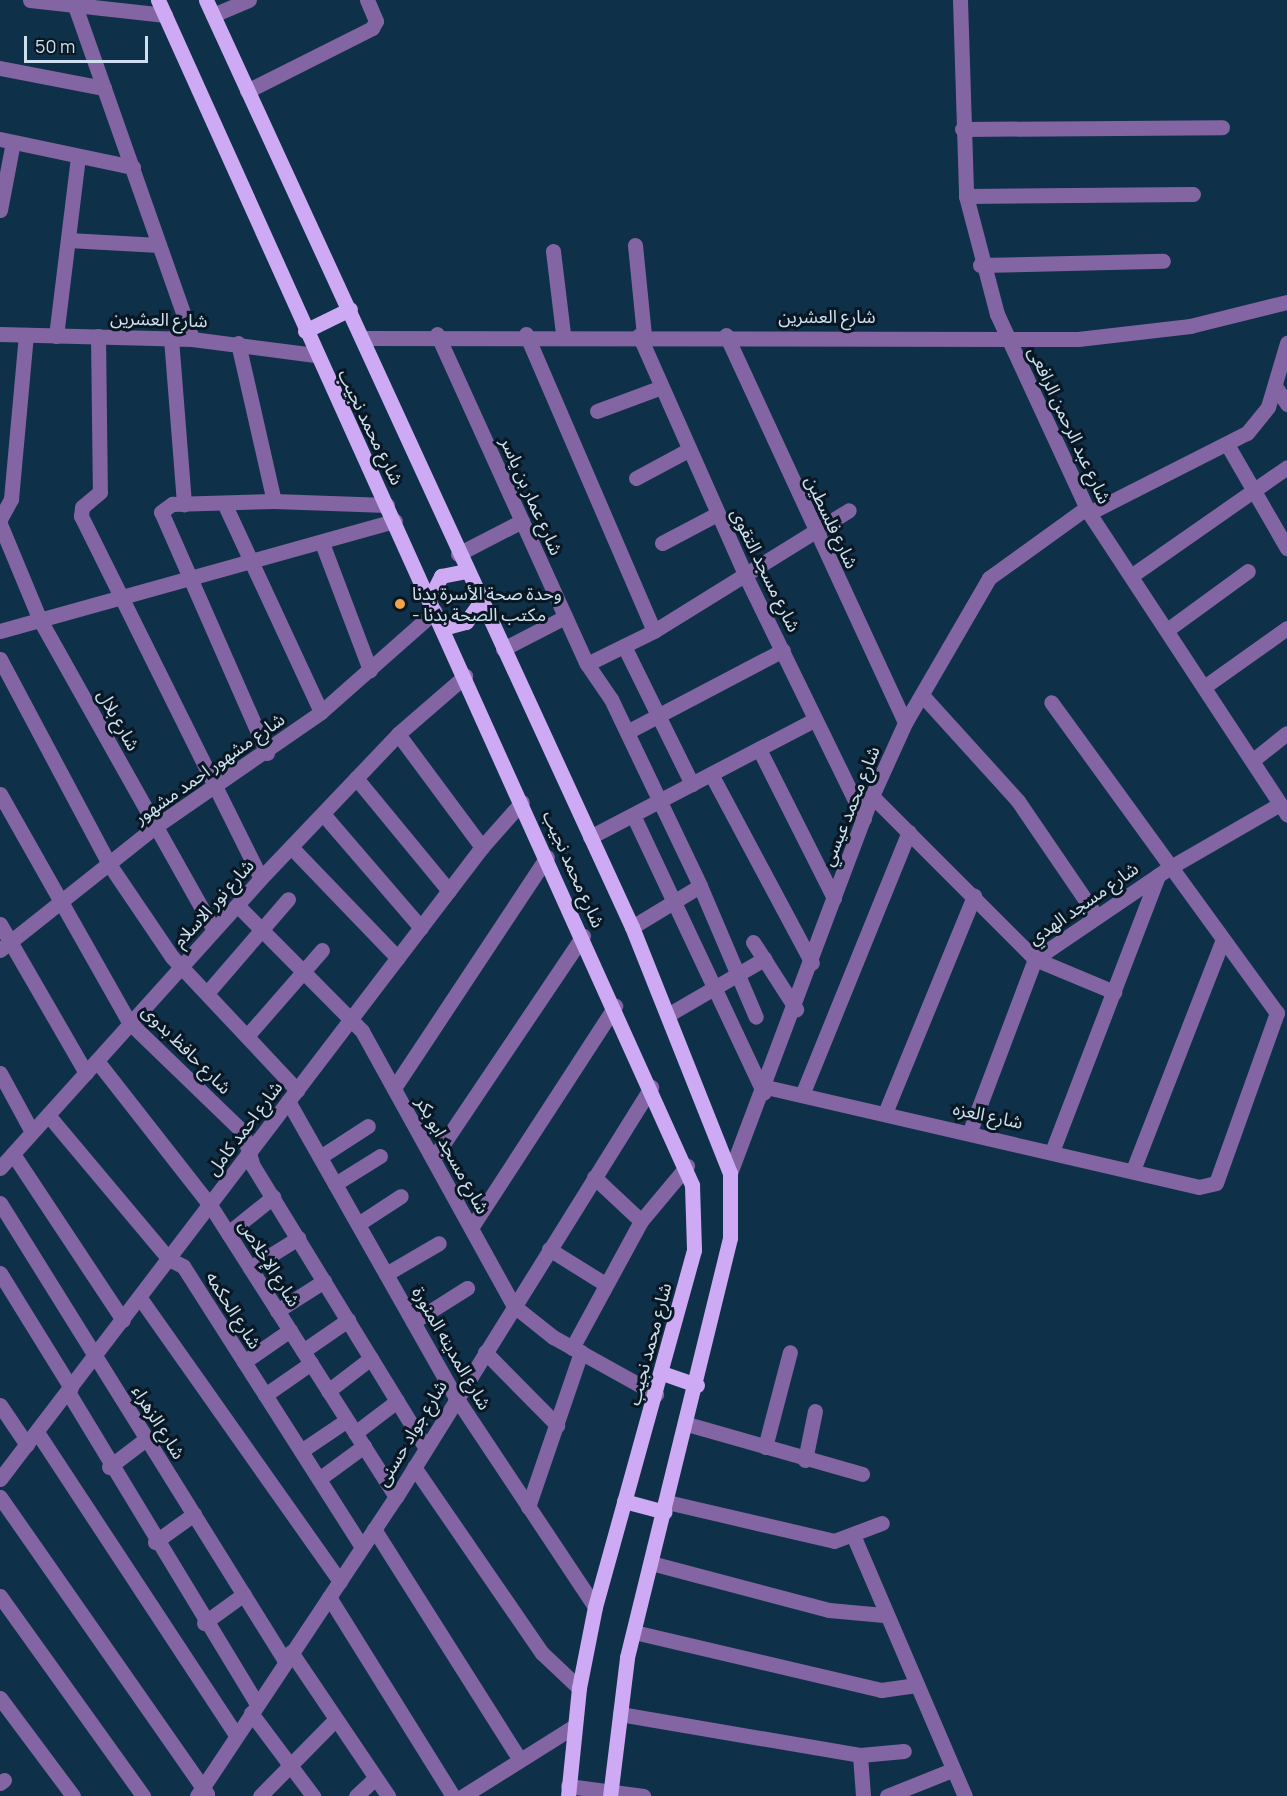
<!DOCTYPE html>
<meta charset="utf-8">
<style>
body{margin:0}
#map{position:relative;width:1287px;height:1796px;overflow:hidden;background:#0f3049;font-family:Manrope,"Noto Sans Arabic",sans-serif}
div>[style]{position:absolute}
.minor>*{height:15px;margin:-7.5px;padding:0 7.5px;transform-origin:7.5px;border-radius:7.5px;background:#8365a3}
.major>*{height:15px;margin:-7.5px;padding:0 7.5px;transform-origin:7.5px;border-radius:7.5px;background:#ceaaf5}
.dots>*{width:16px;height:16px;translate:-50% -50%;box-sizing:border-box;border:3px solid #091722;border-radius:50%}
span{translate:-50% -50%;white-space:nowrap;text-align:center;line-height:1.15;-webkit-text-stroke:6px #091722;paint-order:stroke}
.street-label{font-size:18px;color:#cee0f0}
.poi-label{font-size:18px;color:#cee0f0}
.left{translate:0 -50%;text-align:left}
.scale{position:absolute;left:24px;top:36px;width:124px;height:27px;box-sizing:border-box;border:3px solid #cee0f0;border-top:0;padding-left:8px;font-size:18px;line-height:21px;white-space:nowrap;color:#cee0f0;-webkit-text-stroke:4px #091722;paint-order:stroke}
</style>
<div id="map">
<div class="minor">
<i style="left:30px;top:0;width:136px;rotate:6.3deg"></i>
<i style="left:960px;top:0;width:196px;rotate:88.2deg"></i>
<i style="left:966px;top:196px;width:122px;rotate:75.3deg"></i>
<i style="left:997px;top:314px;width:219px;rotate:65.2deg"></i>
<i style="left:1089px;top:513px;width:361px;rotate:56.7deg"></i>
<i style="left:75px;top:6px;width:353px;rotate:70.6deg"></i>
<i style="left:213px;top:15px;width:39px;rotate:-23deg"></i>
<i style="left:0;top:68px;width:106px;rotate:10.9deg"></i>
<i style="left:247px;top:91px;width:140px;rotate:-26.7deg"></i>
<i style="left:372px;top:28px;width:8px;rotate:-60deg"></i>
<i style="left:376px;top:21px;width:23px;rotate:-113deg"></i>
<i style="left:962px;top:129px;width:260px;rotate:-0.4deg"></i>
<i style="left:0;top:139px;width:136px;rotate:11.9deg"></i>
<i style="left:966px;top:196px;width:227px;rotate:-0.5deg"></i>
<i style="left:0;top:210px;width:69px;rotate:-79.2deg"></i>
<i style="left:68px;top:240px;width:91px;rotate:3.1deg"></i>
<i style="left:635px;top:245px;width:90px;rotate:84.3deg"></i>
<i style="left:553px;top:251px;width:84px;rotate:83.1deg"></i>
<i style="left:980px;top:265px;width:183px;rotate:-1.3deg"></i>
<i style="left:0;top:334px;width:192px;rotate:1.5deg"></i>
<i style="left:192px;top:339px;width:124px;rotate:7.4deg"></i>
<i style="left:437px;top:334px;width:362px;rotate:65.6deg"></i>
<i style="left:587px;top:664px;width:42px;rotate:55.6deg"></i>
<i style="left:611px;top:699px;width:207px;rotate:64.5deg"></i>
<i style="left:700px;top:886px;width:142px;rotate:66.9deg"></i>
<i style="left:526px;top:334px;width:323px;rotate:66.7deg"></i>
<i style="left:639px;top:335px;width:265px;rotate:66.1deg"></i>
<i style="left:746px;top:577px;width:269px;rotate:64deg"></i>
<i style="left:726px;top:335px;width:427px;rotate:65.2deg"></i>
<i style="left:56px;top:336px;width:181px;rotate:-83deg"></i>
<i style="left:98px;top:336px;width:156px;rotate:89.3deg"></i>
<i style="left:100px;top:492px;width:23px;rotate:140deg"></i>
<i style="left:82px;top:507px;width:9px;rotate:96deg"></i>
<i style="left:81px;top:516px;width:404px;rotate:63.6deg"></i>
<i style="left:171px;top:338px;width:167px;rotate:85.5deg"></i>
<i style="left:363px;top:338px;width:715px;rotate:0.08deg"></i>
<i style="left:1078px;top:339px;width:113px;rotate:-6.6deg"></i>
<i style="left:1190px;top:326px;width:100px;rotate:-13.9deg"></i>
<i style="left:238px;top:343px;width:162px;rotate:77.2deg"></i>
<i style="left:1275px;top:386px;width:22px;rotate:56deg"></i>
<i style="left:597px;top:411px;width:69px;rotate:-20.3deg"></i>
<i style="left:1228px;top:446px;width:118px;rotate:60deg"></i>
<i style="left:636px;top:478px;width:59px;rotate:-28.3deg"></i>
<i style="left:224px;top:503px;width:230px;rotate:65.1deg"></i>
<i style="left:1089px;top:513px;width:177px;rotate:-26.9deg"></i>
<i style="left:1247px;top:433px;width:33px;rotate:-51deg"></i>
<i style="left:1268px;top:407px;width:67px;rotate:-73.5deg"></i>
<i style="left:0;top:519px;width:23px;rotate:-61deg"></i>
<i style="left:11px;top:499px;width:165px;rotate:-84.8deg"></i>
<i style="left:0;top:524px;width:104px;rotate:67.4deg"></i>
<i style="left:40px;top:620px;width:355px;rotate:60.7deg"></i>
<i style="left:322px;top:543px;width:136px;rotate:69.3deg"></i>
<i style="left:662px;top:543px;width:62px;rotate:-27.8deg"></i>
<i style="left:458px;top:554px;width:72px;rotate:-27.3deg"></i>
<i style="left:1131px;top:576px;width:190px;rotate:-34.9deg"></i>
<i style="left:1167px;top:630px;width:100px;rotate:-36.1deg"></i>
<i style="left:0;top:631px;width:410px;rotate:-15.6deg"></i>
<i style="left:624px;top:646px;width:154px;rotate:63.8deg"></i>
<i style="left:503px;top:649px;width:70px;rotate:-27.3deg"></i>
<i style="left:0;top:659px;width:232px;rotate:62deg"></i>
<i style="left:109px;top:864px;width:112px;rotate:55.9deg"></i>
<i style="left:172px;top:957px;width:183px;rotate:46.8deg"></i>
<i style="left:587px;top:664px;width:75px;rotate:-26.2deg"></i>
<i style="left:654px;top:631px;width:229px;rotate:-31.8deg"></i>
<i style="left:1204px;top:687px;width:102px;rotate:-35.4deg"></i>
<i style="left:922px;top:695px;width:143px;rotate:47.8deg"></i>
<i style="left:1018px;top:801px;width:140px;rotate:55.7deg"></i>
<i style="left:627px;top:732px;width:176px;rotate:-27.7deg"></i>
<i style="left:398px;top:734px;width:141px;rotate:53.4deg"></i>
<i style="left:759px;top:749px;width:167px;rotate:63.3deg"></i>
<i style="left:267px;top:753px;width:263px;rotate:-113.7deg"></i>
<i style="left:161px;top:512px;width:14px;rotate:-36deg"></i>
<i style="left:172px;top:504px;width:102px;rotate:-1.7deg"></i>
<i style="left:274px;top:501px;width:113px;rotate:2deg"></i>
<i style="left:1253px;top:760px;width:43px;rotate:-38.5deg"></i>
<i style="left:711px;top:774px;width:214px;rotate:61.9deg"></i>
<i style="left:356px;top:778px;width:146px;rotate:50.5deg"></i>
<i style="left:0;top:794px;width:262px;rotate:60.5deg"></i>
<i style="left:129px;top:1022px;width:158px;rotate:44deg"></i>
<i style="left:243px;top:1132px;width:35px;rotate:74deg"></i>
<i style="left:253px;top:1166px;width:331px;rotate:58.5deg"></i>
<i style="left:872px;top:796px;width:231px;rotate:45deg"></i>
<i style="left:1035px;top:959px;width:86px;rotate:22.7deg"></i>
<i style="left:323px;top:814px;width:150px;rotate:49.3deg"></i>
<i style="left:633px;top:815px;width:307px;rotate:64.8deg"></i>
<i style="left:590px;top:837px;width:253px;rotate:-27.6deg"></i>
<i style="left:291px;top:847px;width:154px;rotate:46.1deg"></i>
<i style="left:238px;top:906px;width:176px;rotate:45.2deg"></i>
<i style="left:362px;top:1031px;width:314px;rotate:61.1deg"></i>
<i style="left:514px;top:1306px;width:50px;rotate:38.5deg"></i>
<i style="left:553px;top:1337px;width:118px;rotate:29deg"></i>
<i style="left:0;top:924px;width:172px;rotate:60deg"></i>
<i style="left:632px;top:927px;width:79px;rotate:-31.1deg"></i>
<i style="left:753px;top:942px;width:80px;rotate:57.3deg"></i>
<i style="left:0;top:950px;width:199px;rotate:-38.5deg"></i>
<i style="left:156px;top:826px;width:201px;rotate:-34.6deg"></i>
<i style="left:321px;top:712px;width:152px;rotate:-41.5deg"></i>
<i style="left:207px;top:993px;width:124px;rotate:-49.2deg"></i>
<i style="left:671px;top:1013px;width:108px;rotate:-30.1deg"></i>
<i style="left:247px;top:1036px;width:114px;rotate:-48.9deg"></i>
<i style="left:97px;top:1061px;width:183px;rotate:51.9deg"></i>
<i style="left:210px;top:1205px;width:346px;rotate:57.5deg"></i>
<i style="left:0;top:1073px;width:67px;rotate:61.5deg"></i>
<i style="left:766px;top:1087px;width:444px;rotate:13deg"></i>
<i style="left:1199px;top:1187px;width:17px;rotate:-13deg"></i>
<i style="left:1216px;top:1183px;width:181px;rotate:-70.3deg"></i>
<i style="left:1277px;top:1013px;width:384px;rotate:-126deg"></i>
<i style="left:394px;top:1088px;width:277px;rotate:-56.5deg"></i>
<i style="left:802px;top:1095px;width:284px;rotate:-67.9deg"></i>
<i style="left:288px;top:1101px;width:339px;rotate:60.5deg"></i>
<i style="left:455px;top:1396px;width:253px;rotate:56.4deg"></i>
<i style="left:885px;top:1113px;width:235px;rotate:-67.7deg"></i>
<i style="left:48px;top:1115px;width:188px;rotate:50deg"></i>
<i style="left:169px;top:1259px;width:16px;rotate:27deg"></i>
<i style="left:183px;top:1266px;width:333px;rotate:57.5deg"></i>
<i style="left:970px;top:1131px;width:184px;rotate:-69.3deg"></i>
<i style="left:1035px;top:959px;width:162px;rotate:-34.2deg"></i>
<i style="left:1169px;top:868px;width:128px;rotate:-30deg"></i>
<i style="left:1053px;top:1149px;width:293px;rotate:-69deg"></i>
<i style="left:13px;top:1154px;width:199px;rotate:56.5deg"></i>
<i style="left:320px;top:1157px;width:57px;rotate:-32.9deg"></i>
<i style="left:433px;top:1159px;width:269px;rotate:-56.1deg"></i>
<i style="left:0;top:1168px;width:390px;rotate:-48deg"></i>
<i style="left:261px;top:878px;width:199px;rotate:-46.4deg"></i>
<i style="left:398px;top:734px;width:89px;rotate:-40.9deg"></i>
<i style="left:1133px;top:1170px;width:245px;rotate:-68.7deg"></i>
<i style="left:730px;top:1173px;width:403px;rotate:-69.4deg"></i>
<i style="left:872px;top:796px;width:80px;rotate:-65.7deg"></i>
<i style="left:905px;top:723px;width:168px;rotate:-59.9deg"></i>
<i style="left:989px;top:578px;width:120px;rotate:-35.8deg"></i>
<i style="left:594px;top:1177px;width:64px;rotate:43.1deg"></i>
<i style="left:335px;top:1184px;width:53px;rotate:-31.9deg"></i>
<i style="left:0;top:1203px;width:539px;rotate:58.11deg"></i>
<i style="left:358px;top:1224px;width:51px;rotate:-33.1deg"></i>
<i style="left:471px;top:1228px;width:265px;rotate:-57deg"></i>
<i style="left:228px;top:1233px;width:58px;rotate:-38.7deg"></i>
<i style="left:549px;top:1249px;width:66px;rotate:32deg"></i>
<i style="left:250px;top:1268px;width:57px;rotate:-32deg"></i>
<i style="left:0;top:1273px;width:135px;rotate:58.3deg"></i>
<i style="left:386px;top:1274px;width:61px;rotate:-30.3deg"></i>
<i style="left:140px;top:1298px;width:347px;rotate:54.8deg"></i>
<i style="left:277px;top:1311px;width:56px;rotate:-32.6deg"></i>
<i style="left:413px;top:1322px;width:64px;rotate:-32.2deg"></i>
<i style="left:572px;top:1348px;width:145px;rotate:-61.5deg"></i>
<i style="left:641px;top:1221px;width:72px;rotate:-50.1deg"></i>
<i style="left:303px;top:1351px;width:55px;rotate:-34.6deg"></i>
<i style="left:485px;top:1352px;width:103px;rotate:45.4deg"></i>
<i style="left:244px;top:1362px;width:56px;rotate:-34.8deg"></i>
<i style="left:328px;top:1391px;width:54px;rotate:-37.5deg"></i>
<i style="left:68px;top:1392px;width:365px;rotate:58.8deg"></i>
<i style="left:265px;top:1395px;width:56px;rotate:-34.8deg"></i>
<i style="left:0;top:1405px;width:48px;rotate:56deg"></i>
<i style="left:687px;top:1424px;width:182px;rotate:15.9deg"></i>
<i style="left:37px;top:1432px;width:363px;rotate:56.7deg"></i>
<i style="left:355px;top:1433px;width:53px;rotate:-37.3deg"></i>
<i style="left:765px;top:1447px;width:98px;rotate:-75.3deg"></i>
<i style="left:301px;top:1451px;width:55px;rotate:-34deg"></i>
<i style="left:805px;top:1460px;width:50px;rotate:-78.5deg"></i>
<i style="left:109px;top:1467px;width:48px;rotate:-37.3deg"></i>
<i style="left:414px;top:1467px;width:226px;rotate:55.5deg"></i>
<i style="left:542px;top:1653px;width:51px;rotate:43.4deg"></i>
<i style="left:0;top:1479px;width:795px;rotate:-52.67deg"></i>
<i style="left:482px;top:847px;width:60px;rotate:-48.4deg"></i>
<i style="left:319px;top:1479px;width:56px;rotate:-36.3deg"></i>
<i style="left:0;top:1497px;width:362px;rotate:55.1deg"></i>
<i style="left:667px;top:1502px;width:171px;rotate:13.1deg"></i>
<i style="left:834px;top:1541px;width:51px;rotate:-20.6deg"></i>
<i style="left:528px;top:1507px;width:164px;rotate:-71.1deg"></i>
<i style="left:374px;top:1529px;width:271px;rotate:57.7deg"></i>
<i style="left:853px;top:1535px;width:284px;rotate:66.8deg"></i>
<i style="left:155px;top:1542px;width:48px;rotate:-35.7deg"></i>
<i style="left:651px;top:1563px;width:184px;rotate:14.8deg"></i>
<i style="left:829px;top:1610px;width:55px;rotate:5.2deg"></i>
<i style="left:0;top:1596px;width:246px;rotate:54.4deg"></i>
<i style="left:329px;top:1597px;width:234px;rotate:58.1deg"></i>
<i style="left:204px;top:1623px;width:49px;rotate:-35.9deg"></i>
<i style="left:634px;top:1632px;width:254px;rotate:13.2deg"></i>
<i style="left:881px;top:1690px;width:34px;rotate:-8deg"></i>
<i style="left:291px;top:1652px;width:174px;rotate:56deg"></i>
<i style="left:0;top:1698px;width:122px;rotate:53.3deg"></i>
<i style="left:251px;top:1713px;width:104px;rotate:53.2deg"></i>
<i style="left:620px;top:1714px;width:243px;rotate:9.7deg"></i>
<i style="left:860px;top:1755px;width:44px;rotate:-5.2deg"></i>
<i style="left:860px;top:1755px;width:41px;rotate:85.8deg"></i>
<i style="left:0;top:1783px;width:5px;rotate:-37deg"></i>
<i style="left:568px;top:1786px;width:76px;rotate:7.6deg"></i>
<i style="left:197px;top:1796px;width:359px;rotate:-56.4deg"></i>
<i style="left:396px;top:1497px;width:483px;rotate:-58.1deg"></i>
<i style="left:260px;top:1796px;width:108px;rotate:-45.4deg"></i>
<i style="left:356px;top:1796px;width:26px;rotate:-43deg"></i>
<i style="left:463px;top:1796px;width:130px;rotate:-32.1deg"></i>
<i style="left:887px;top:1796px;width:70px;rotate:-21.8deg"></i>
</div>
<div class="major">
<i style="left:158px;top:0;width:1300px;rotate:65.74deg"></i>
<i style="left:692px;top:1185px;width:65px;rotate:88.2deg"></i>
<i style="left:694px;top:1250px;width:370px;rotate:105.5deg"></i>
<i style="left:595px;top:1607px;width:83px;rotate:101.2deg"></i>
<i style="left:579px;top:1688px;width:109px;rotate:95.8deg"></i>
<i style="left:206px;top:0;width:1020px;rotate:65.32deg"></i>
<i style="left:632px;top:927px;width:265px;rotate:68.3deg"></i>
<i style="left:730px;top:1173px;width:65px;rotate:90deg"></i>
<i style="left:730px;top:1238px;width:432px;rotate:103.8deg"></i>
<i style="left:627px;top:1658px;width:139px;rotate:97deg"></i>
<i style="left:305px;top:331px;width:50px;rotate:-26.1deg"></i>
<i style="left:430px;top:598px;width:25px;rotate:-63deg"></i>
<i style="left:441px;top:576px;width:25px;rotate:-11deg"></i>
<i style="left:443px;top:628px;width:24px;rotate:-15deg"></i>
<i style="left:466px;top:622px;width:24px;rotate:-54deg"></i>
<i style="left:662px;top:1373px;width:37px;rotate:19deg"></i>
<i style="left:624px;top:1501px;width:42px;rotate:15deg"></i>
</div>
<div class="dots">
<i style="left:400px;top:604px;background:#f5a346"></i>
</div>
<div class="street-label">
<span style="left:827px;top:316px">شارع العشرين</span>
<span style="left:159px;top:319px;rotate:2deg">شارع العشرين</span>
<span style="left:1070px;top:425px;rotate:65deg">شارع عبد الرحمن الرافعى</span>
<span style="left:371px;top:427px;rotate:64deg">شارع محمد نجيب</span>
<span style="left:532px;top:496px;rotate:66deg">شارع عمار بن ياسر</span>
<span style="left:832px;top:522px;rotate:65deg">شارع فلسطين</span>
<span style="left:766px;top:570px;rotate:64deg">شارع مسجد التقوى</span>
<span style="left:119px;top:720px;rotate:61deg">شارع بلال</span>
<span style="left:209px;top:768px;rotate:-35deg">شارع مشهور احمد مشهور</span>
<span style="left:850px;top:806px;rotate:-68deg">شارع محمد عيسي</span>
<span style="left:574px;top:869px;rotate:66deg">شارع محمد نجيب</span>
<span style="left:213px;top:903px;rotate:-48deg">شارع نور الاسلام</span>
<span style="left:1083px;top:903px;rotate:-35deg">شارع مسجد الهدي</span>
<span style="left:187px;top:1049px;rotate:45deg">شارع حافظ بدوى</span>
<span style="left:988px;top:1115px;rotate:12deg">شارع العزه</span>
<span style="left:244px;top:1128px;rotate:-53deg">شارع احمد كامل</span>
<span style="left:453px;top:1155px;rotate:61deg">شارع مسجد ابو بكر</span>
<span style="left:270px;top:1263px;rotate:58deg">شارع الإخلاص</span>
<span style="left:234px;top:1310px;rotate:58deg">شارع الحكمه</span>
<span style="left:649px;top:1344px;rotate:-75deg">شارع محمد نجيب</span>
<span style="left:452px;top:1348px;rotate:60deg">شارع المدينه المنورة</span>
<span style="left:159px;top:1422px;rotate:58deg">شارع الزهراء</span>
<span style="left:411px;top:1433px;rotate:-59deg">شارع جواد حسنى</span>
</div>
<div class="poi-label">
<span class="left" style="left:412px;top:604px">وحدة صحة الأسرة بدنا<br>- مكتب الصحة بدنا</span>
</div>
<div class="scale">50 m</div>
</div>
